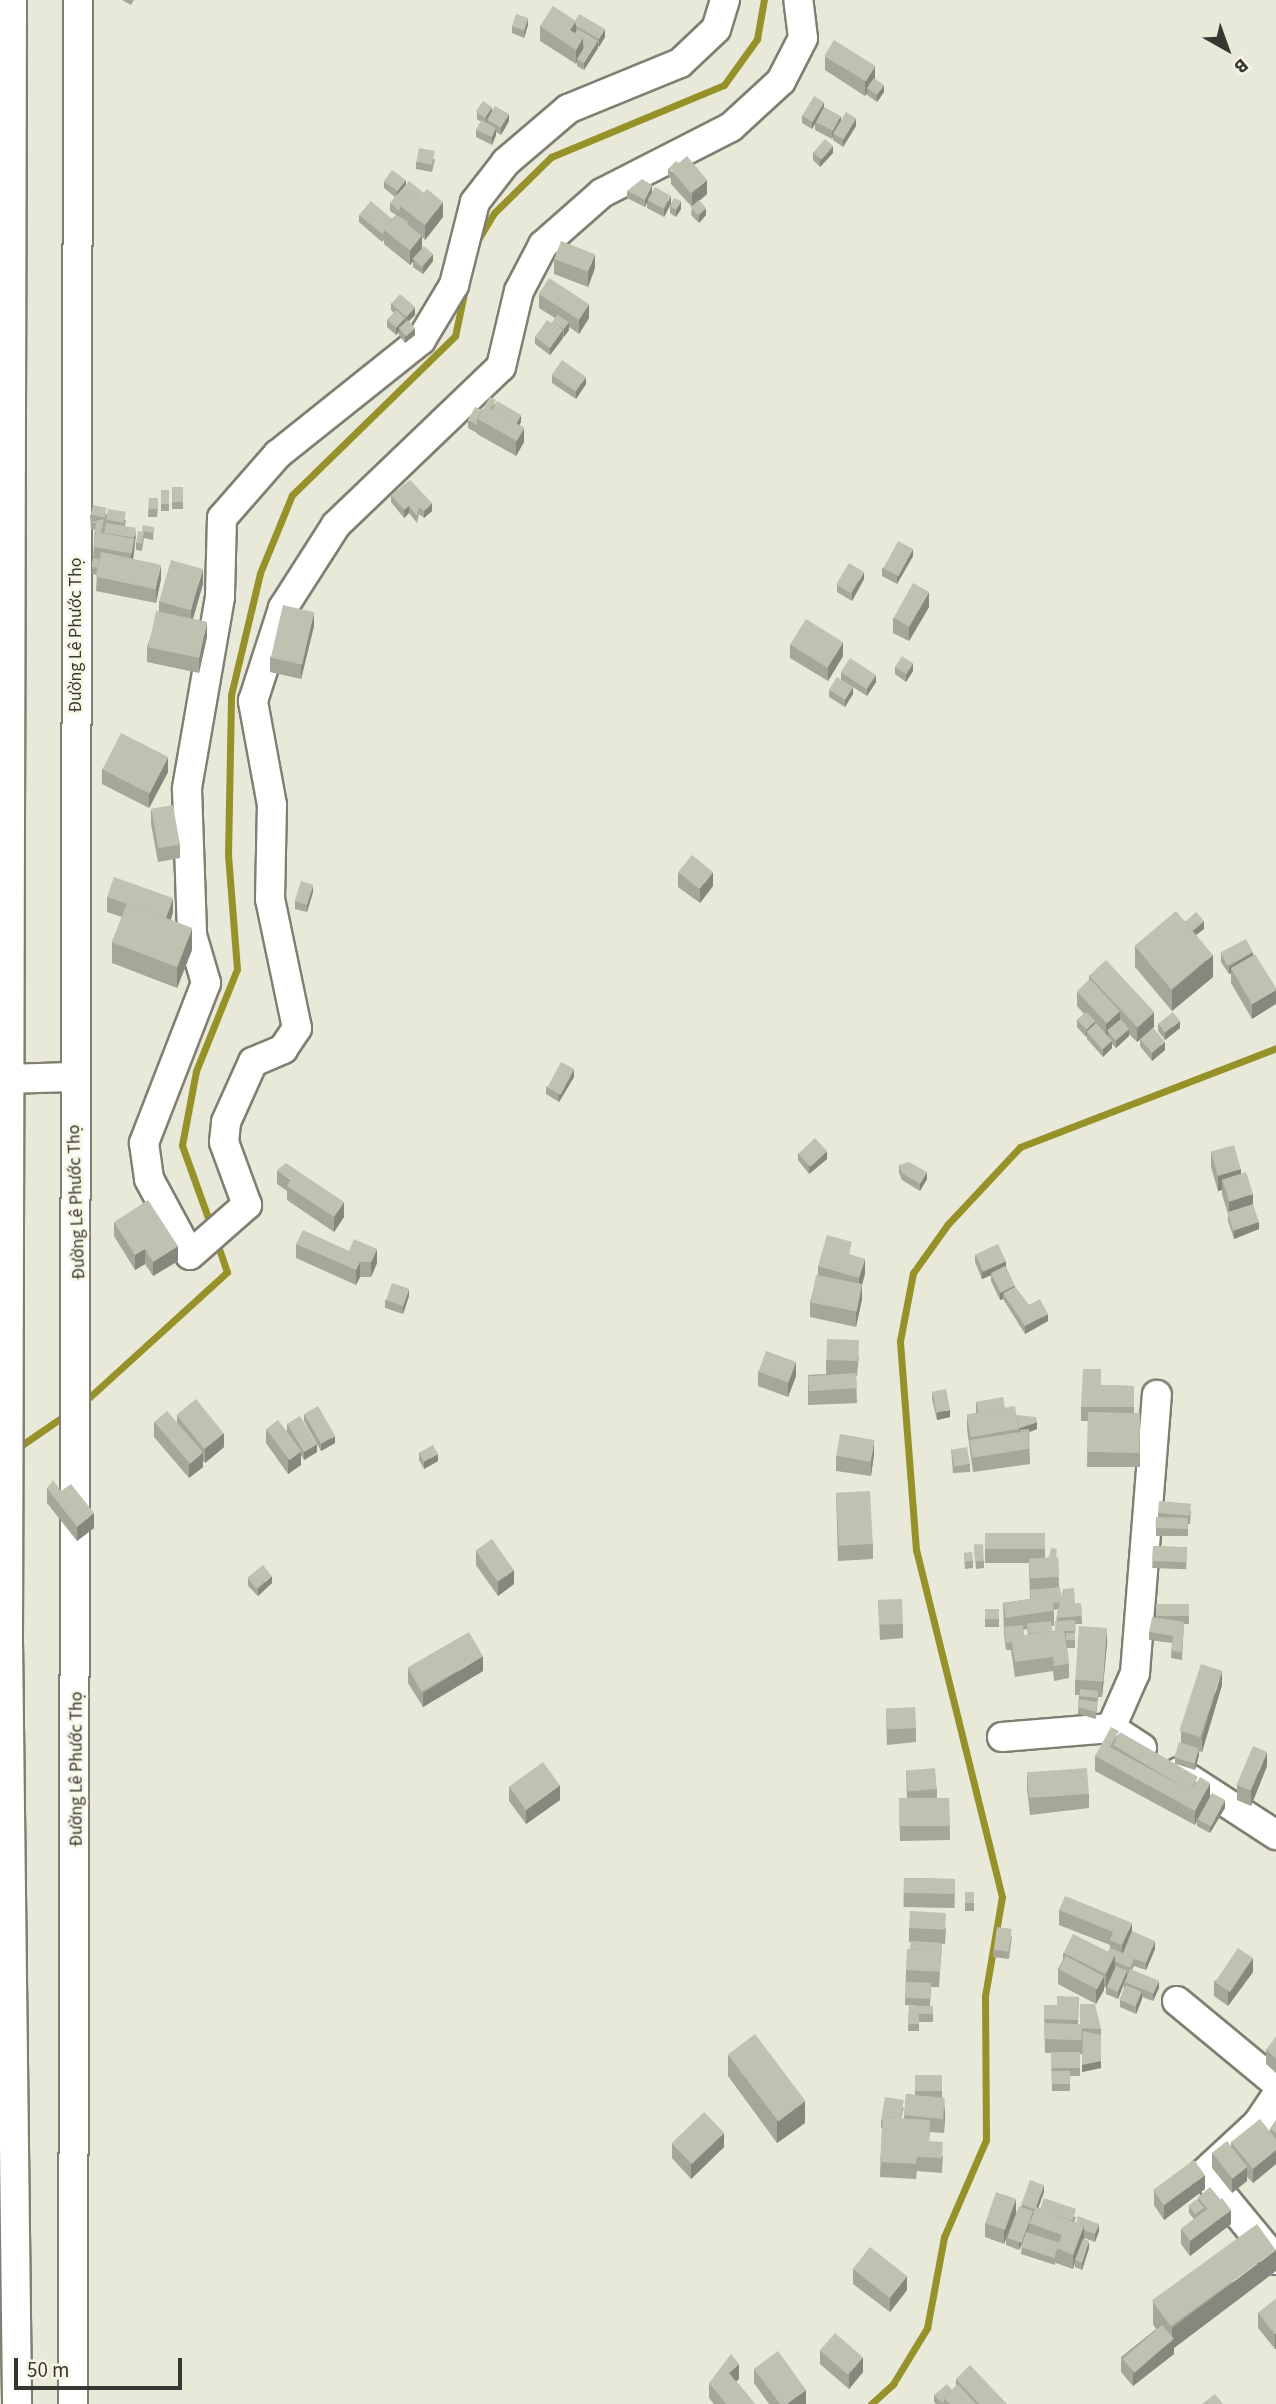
<!DOCTYPE html>
<meta charset="utf-8">
<style>
body{margin:0}
#map{position:relative;width:1276px;height:2404px;overflow:hidden;background:#e9e9d9;font-family:"Source Sans 3",sans-serif}
div>[style]{position:absolute}
.stream>*{height:7px;margin:-3.5px;padding:0 3.5px;transform-origin:3.5px;border-radius:3.5px;background:#979129}
.roads{filter:drop-shadow(2px 0 #807f71) drop-shadow(-2px 0 #807f71) drop-shadow(0 2px #807f71) drop-shadow(0 -2px #807f71)}
.minor>*{height:28px;margin:-14px;padding:0 14px;transform-origin:14px;border-radius:14px;background:#fff}
.wall>*{inset:0;background:#a6a699;transform-origin:0 0}
.shaded-wall>*{inset:0;background:#87877d;transform-origin:0 0}
.building>*{inset:0;background:#c1c1b2;transform-origin:0 0}
span{translate:-50% -50%;white-space:nowrap;text-align:center;line-height:1.15;-webkit-text-stroke:5px #f7f6e6;paint-order:stroke}
.street-label{font-size:18px;color:#373731}
.north{position:absolute;left:1192px;top:14px;width:70px;height:70px;-webkit-text-stroke:5px #f7f6e6;paint-order:stroke;rotate:140deg;font-size:19px;font-weight:700;line-height:28px;text-align:center;color:#373731}
.north::after{content:'';display:block;margin:auto;width:24px;height:32px;background:#373731;clip-path:polygon(50% 0,100% 100%,50% 72%,0 100%)}
.scale{position:absolute;left:14px;top:2358px;width:168px;height:32px;box-sizing:border-box;border:4px solid #373731;border-top:0;padding-left:9px;font-size:21px;line-height:24px;white-space:nowrap;color:#373731;-webkit-text-stroke:5px #f7f6e6;paint-order:stroke}
</style>
<div id="map">
<div class="stream">
<i style="left:476px;top:243px;width:35px;rotate:-59deg"></i>
<i style="left:494px;top:213px;width:80px;rotate:-44.5deg"></i>
<i style="left:551px;top:157px;width:187px;rotate:-22.6deg"></i>
<i style="left:724px;top:85px;width:57px;rotate:-54.3deg"></i>
<i style="left:757px;top:39px;width:40px;rotate:-80deg"></i>
<i style="left:212px;top:1229px;width:89px;rotate:-109.7deg"></i>
<i style="left:182px;top:1145px;width:75px;rotate:-79.3deg"></i>
<i style="left:196px;top:1071px;width:110px;rotate:-68.1deg"></i>
<i style="left:237px;top:969px;width:114px;rotate:-94.5deg"></i>
<i style="left:228px;top:855px;width:160px;rotate:-88.9deg"></i>
<i style="left:231px;top:695px;width:125px;rotate:-76.6deg"></i>
<i style="left:260px;top:573px;width:84px;rotate:-67.7deg"></i>
<i style="left:292px;top:495px;width:228px;rotate:-44.3deg"></i>
<i style="left:455px;top:336px;width:48px;rotate:-78deg"></i>
<i style="left:82px;top:1404px;width:196px;rotate:-42.3deg"></i>
<i style="left:227px;top:1272px;width:34px;rotate:-109deg"></i>
<i style="left:16px;top:1449px;width:62px;rotate:-34.5deg"></i>
<i style="left:871px;top:2404px;width:30px;rotate:-42deg"></i>
<i style="left:893px;top:2384px;width:66px;rotate:-58.7deg"></i>
<i style="left:927px;top:2328px;width:93px;rotate:-79.4deg"></i>
<i style="left:944px;top:2237px;width:106px;rotate:-66.6deg"></i>
<i style="left:986px;top:2140px;width:144px;rotate:-90.4deg"></i>
<i style="left:985px;top:1996px;width:100px;rotate:-80.3deg"></i>
<i style="left:1002px;top:1897px;width:357px;rotate:-103.9deg"></i>
<i style="left:916px;top:1550px;width:210px;rotate:-94.4deg"></i>
<i style="left:900px;top:1341px;width:69px;rotate:-79.2deg"></i>
<i style="left:913px;top:1273px;width:60px;rotate:-54.5deg"></i>
<i style="left:948px;top:1224px;width:105px;rotate:-46.9deg"></i>
<i style="left:1020px;top:1147px;width:274px;rotate:-21.1deg"></i>
</div>
<div class="roads">
<div class="minor">
<i style="left:12px;top:0;width:1641px;rotate:90.14deg"></i>
<i style="left:8px;top:1641px;width:763px;rotate:89.32deg"></i>
<i style="left:725px;top:0;width:30px;rotate:107deg"></i>
<i style="left:716px;top:29px;width:50px;rotate:136.6deg"></i>
<i style="left:680px;top:63px;width:121px;rotate:157.7deg"></i>
<i style="left:568px;top:109px;width:82px;rotate:139.5deg"></i>
<i style="left:506px;top:162px;width:51px;rotate:127.8deg"></i>
<i style="left:475px;top:202px;width:86px;rotate:104.2deg"></i>
<i style="left:454px;top:285px;width:64px;rotate:121deg"></i>
<i style="left:421px;top:340px;width:183px;rotate:141.4deg"></i>
<i style="left:278px;top:454px;width:85px;rotate:131.2deg"></i>
<i style="left:222px;top:518px;width:79px;rotate:91.5deg"></i>
<i style="left:220px;top:597px;width:195px;rotate:99.8deg"></i>
<i style="left:187px;top:789px;width:146px;rotate:88deg"></i>
<i style="left:192px;top:935px;width:50px;rotate:73.7deg"></i>
<i style="left:206px;top:983px;width:172px;rotate:111.2deg"></i>
<i style="left:144px;top:1143px;width:36px;rotate:82deg"></i>
<i style="left:149px;top:1179px;width:86px;rotate:61.7deg"></i>
<i style="left:190px;top:1255px;width:76px;rotate:-41.3deg"></i>
<i style="left:247px;top:1205px;width:67px;rotate:-110.1deg"></i>
<i style="left:224px;top:1142px;width:20px;rotate:-84deg"></i>
<i style="left:226px;top:1122px;width:66px;rotate:-65.8deg"></i>
<i style="left:253px;top:1062px;width:33px;rotate:-23deg"></i>
<i style="left:283px;top:1049px;width:25px;rotate:-56deg"></i>
<i style="left:297px;top:1028px;width:132px;rotate:-101.8deg"></i>
<i style="left:270px;top:899px;width:94px;rotate:-88.8deg"></i>
<i style="left:272px;top:805px;width:106px;rotate:-100.4deg"></i>
<i style="left:253px;top:701px;width:98px;rotate:-72.1deg"></i>
<i style="left:283px;top:608px;width:98px;rotate:-57.4deg"></i>
<i style="left:336px;top:525px;width:228px;rotate:-43.8deg"></i>
<i style="left:501px;top:367px;width:78px;rotate:-76.7deg"></i>
<i style="left:519px;top:291px;width:52px;rotate:-62.4deg"></i>
<i style="left:543px;top:245px;width:79px;rotate:-41.4deg"></i>
<i style="left:602px;top:193px;width:145px;rotate:-27.1deg"></i>
<i style="left:731px;top:127px;width:68px;rotate:-42.6deg"></i>
<i style="left:781px;top:81px;width:48px;rotate:-62.9deg"></i>
<i style="left:803px;top:38px;width:38px;rotate:-97deg"></i>
<i style="left:9px;top:1079px;width:65px;rotate:-1.8deg"></i>
<i style="left:1002px;top:1737px;width:109px;rotate:-4.7deg"></i>
<i style="left:1142px;top:1748px;width:37px;rotate:-147deg"></i>
<i style="left:1111px;top:1728px;width:60px;rotate:-66.4deg"></i>
<i style="left:1135px;top:1673px;width:279px;rotate:-85.5deg"></i>
<i style="left:1179px;top:1772px;width:116px;rotate:33deg"></i>
<i style="left:1177px;top:2001px;width:129px;rotate:39.6deg"></i>
<i style="left:1276px;top:2096px;width:32px;rotate:124deg"></i>
<i style="left:1258px;top:2123px;width:74px;rotate:137.2deg"></i>
<i style="left:1204px;top:2173px;width:113px;rotate:50.4deg"></i>
<i style="left:73px;top:2404px;width:2404px;rotate:-89.88deg"></i>
</div>
</div>
<div class="wall">
<i style="clip-path:polygon(122px 0,134px 0,131px 5px)"></i>
<i style="clip-path:polygon(575px 21px,605px 37px,599px 47px,598px 46px,598px 48px,584px 70px,577px 66px,577px 62px,576px 64px,540px 41px,540px 26px)"></i>
<i style="clip-path:polygon(528px 25px,524px 38px,512px 33px,512px 26px)"></i>
<i style="clip-path:polygon(825px 56px,884px 92px,877px 102px,867px 95px,867px 93px,865px 96px,825px 70px)"></i>
<i style="clip-path:polygon(824px 107px,841px 120px,856px 126px,843px 147px,833px 140px,833px 137px,832px 139px,815px 130px,815px 124px,812px 129px,802px 123px,802px 116px)"></i>
<i style="clip-path:polygon(492px 111px,509px 121px,501px 135px,496px 132px,496px 135px,492px 145px,476px 137px,476px 130px,481px 122px,477px 119px,477px 112px)"></i>
<i style="clip-path:polygon(813px 152px,833px 153px,820px 167px,813px 160px)"></i>
<i style="clip-path:polygon(435px 159px,432px 172px,416px 169px,416px 162px)"></i>
<i style="clip-path:polygon(668px 169px,707px 194px,699px 201px,706px 215px,699px 223px,691px 215px,692px 207px,671px 184px,671px 179px,668px 176px)"></i>
<i style="clip-path:polygon(384px 181px,406px 185px,443px 217px,425px 240px,422px 237px,422px 249px,433px 261px,423px 274px,413px 267px,413px 261px,410px 265px,384px 244px,384px 240px,382px 242px,359px 222px,359px 215px,392px 219px,396px 215px,390px 211px,390px 203px,395px 197px,384px 188px)"></i>
<i style="clip-path:polygon(627px 191px,652px 192px,681px 209px,676px 217px,670px 213px,670px 206px,664px 217px,647px 208px,647px 201px,645px 207px,627px 198px)"></i>
<i style="clip-path:polygon(554px 259px,595px 268px,588px 287px,554px 274px)"></i>
<i style="clip-path:polygon(539px 294px,589px 318px,579px 334px,569px 327px,569px 330px,564px 337px,563px 336px,563px 338px,550px 355px,535px 344px,535px 337px,552px 323px,555px 318px,539px 308px)"></i>
<i style="clip-path:polygon(391px 303px,415px 315px,409px 321px,415px 335px,405px 343px,399px 335px,399px 332px,396px 335px,387px 327px,387px 320px,394px 313px,391px 310px)"></i>
<i style="clip-path:polygon(552px 375px,586px 384px,576px 399px,552px 383px)"></i>
<i style="clip-path:polygon(496px 403px,521px 422px,519px 425px,524px 442px,516px 456px,477px 434px,477px 432px,477px 433px,468px 428px,468px 420px,482px 410px)"></i>
<i style="left:172px;top:487px;width:11px;height:22px"></i>
<i style="left:161px;top:490px;width:8px;height:21px"></i>
<i style="clip-path:polygon(391px 495px,432px 511px,424px 518px,419px 514px,417px 523px,409px 513px,404px 518px,391px 502px)"></i>
<i style="clip-path:polygon(149px 498px,158px 506px,157px 517px,148px 517px)"></i>
<i style="clip-path:polygon(107px 514px,126px 520px,125px 526px,136px 536px,133px 559px,161px 579px,156px 603px,96px 591px,97px 575px,92px 574px,95px 530px,91px 529px,90px 515px)"></i>
<i style="clip-path:polygon(154px 527px,153px 540px,144px 538px,142px 551px,136px 550px,136px 543px,142px 532px)"></i>
<i style="clip-path:polygon(913px 556px,897px 584px,882px 576px,882px 568px)"></i>
<i style="clip-path:polygon(864px 579px,852px 601px,837px 592px,837px 585px)"></i>
<i style="clip-path:polygon(203px 584px,193px 619px,207px 637px,199px 673px,147px 662px,147px 647px,159px 612px,159px 601px)"></i>
<i style="clip-path:polygon(929px 607px,909px 641px,893px 633px,893px 618px)"></i>
<i style="clip-path:polygon(314px 626px,301px 679px,270px 672px,270px 657px)"></i>
<i style="clip-path:polygon(790px 644px,843px 656px,828px 681px,790px 658px)"></i>
<i style="clip-path:polygon(895px 667px,913px 671px,906px 682px,895px 674px)"></i>
<i style="clip-path:polygon(841px 672px,876px 682px,867px 696px,853px 687px,853px 694px,845px 707px,829px 697px,829px 690px,841px 679px)"></i>
<i style="clip-path:polygon(102px 769px,168px 772px,149px 808px,102px 784px)"></i>
<i style="clip-path:polygon(151px 809px,180px 844px,180px 858px,158px 862px,151px 824px)"></i>
<i style="clip-path:polygon(678px 872px,713px 886px,700px 903px,678px 887px)"></i>
<i style="clip-path:polygon(313px 892px,307px 912px,295px 909px,295px 901px)"></i>
<i style="clip-path:polygon(107px 897px,173px 912px,171px 920px,192px 950px,177px 988px,112px 963px,112px 942px,122px 917px,107px 912px)"></i>
<i style="clip-path:polygon(1184px 921px,1204px 929px,1196px 935px,1213px 977px,1172px 1011px,1135px 967px,1135px 946px)"></i>
<i style="clip-path:polygon(1253px 952px,1252px 1019px,1231px 983px,1231px 973px,1229px 974px,1221px 962px,1221px 954px)"></i>
<i style="clip-path:polygon(1089px 975px,1154px 1027px,1149px 1031px,1165px 1050px,1152px 1061px,1140px 1046px,1140px 1040px,1137px 1042px,1129px 1034px,1129px 1036px,1116px 1048px,1112px 1044px,1112px 1048px,1103px 1057px,1087px 1039px,1087px 1035px,1086px 1037px,1077px 1027px,1077px 1020px,1084px 1014px,1077px 1006px,1077px 992px,1089px 980px)"></i>
<i style="clip-path:polygon(1158px 1024px,1180px 1028px,1165px 1040px,1158px 1031px)"></i>
<i style="clip-path:polygon(574px 1077px,559px 1102px,546px 1094px,546px 1087px)"></i>
<i style="clip-path:polygon(1211px 1152px,1241px 1174px,1253px 1205px,1259px 1229px,1234px 1239px,1228px 1221px,1228px 1214px,1222px 1194px,1222px 1190px,1218px 1191px,1211px 1167px)"></i>
<i style="clip-path:polygon(798px 1153px,827px 1159px,809px 1174px,798px 1160px)"></i>
<i style="clip-path:polygon(899px 1165px,927px 1179px,920px 1191px,902px 1180px,899px 1173px)"></i>
<i style="clip-path:polygon(277px 1170px,344px 1217px,334px 1232px,287px 1200px,287px 1191px,277px 1184px)"></i>
<i style="clip-path:polygon(114px 1222px,178px 1261px,153px 1276px,145px 1264px,135px 1270px,114px 1236px)"></i>
<i style="clip-path:polygon(296px 1244px,349px 1251px,377px 1263px,371px 1277px,360px 1277px,356px 1285px,296px 1258px)"></i>
<i style="clip-path:polygon(852px 1255px,865px 1273px,862px 1285px,862px 1299px,856px 1327px,810px 1317px,810px 1302px,818px 1275px,818px 1266px)"></i>
<i style="clip-path:polygon(975px 1255px,1006px 1267px,1015px 1287px,1029px 1305px,1048px 1321px,1025px 1334px,1003px 1299px,1000px 1300px,991px 1281px,991px 1275px,982px 1279px,975px 1262px)"></i>
<i style="clip-path:polygon(409px 1296px,403px 1314px,385px 1308px,385px 1300px)"></i>
<i style="clip-path:polygon(859px 1355px,857px 1376px,856px 1376px,857px 1403px,808px 1405px,808px 1375px,826px 1374px,826px 1360px)"></i>
<i style="clip-path:polygon(758px 1371px,796px 1376px,788px 1397px,758px 1386px)"></i>
<i style="clip-path:polygon(1101px 1385px,1134px 1386px,1134px 1413px,1140px 1413px,1140px 1467px,1087px 1467px,1088px 1421px,1081px 1421px,1081px 1407px)"></i>
<i style="clip-path:polygon(932px 1392px,950px 1417px,937px 1420px,932px 1399px)"></i>
<i style="clip-path:polygon(976px 1402px,1005px 1408px,1037px 1429px,1029px 1432px,1030px 1464px,973px 1472px,967px 1429px,967px 1415px,976px 1413px)"></i>
<i style="clip-path:polygon(304px 1414px,335px 1443px,321px 1451px,304px 1421px)"></i>
<i style="clip-path:polygon(177px 1415px,224px 1447px,205px 1463px,203px 1461px,203px 1467px,189px 1478px,154px 1437px,154px 1422px,177px 1423px)"></i>
<i style="clip-path:polygon(287px 1424px,317px 1452px,304px 1460px,301px 1455px,301px 1465px,288px 1474px,266px 1443px,266px 1429px,287px 1431px)"></i>
<i style="clip-path:polygon(951px 1449px,970px 1464px,970px 1472px,953px 1473px)"></i>
<i style="clip-path:polygon(419px 1453px,438px 1461px,424px 1469px,419px 1460px)"></i>
<i style="clip-path:polygon(874px 1454px,871px 1476px,836px 1471px,836px 1456px)"></i>
<i style="clip-path:polygon(47px 1488px,61px 1491px,94px 1528px,77px 1541px,47px 1503px)"></i>
<i style="clip-path:polygon(836px 1493px,873px 1544px,873px 1559px,838px 1561px)"></i>
<i style="clip-path:polygon(1191px 1511px,1190px 1524px,1188px 1524px,1188px 1536px,1156px 1536px,1156px 1517px,1158px 1517px,1158px 1513px)"></i>
<i style="clip-path:polygon(evenodd,985px 1533px,1045px 1533px,1045px 1558px,1058px 1557px,1059px 1587px,1061px 1596px,1075px 1604px,1081px 1603px,1082px 1624px,1075px 1624px,1075px 1648px,1067px 1648px,1069px 1664px,1069px 1678px,1054px 1681px,1053px 1671px,1015px 1677px,1011px 1650px,1006px 1650px,1004px 1634px,1003px 1603px,1030px 1599px,1029px 1563px,985px 1563px,985px 1533px,1058px 1609px,1055px 1631px,1052px 1631px,1051px 1626px,1054px 1626px,1054px 1610px,1058px 1609px,985px 1533px,1027px 1629px,1028px 1635px,1024px 1635px,1023px 1630px,1027px 1629px)"></i>
<i style="clip-path:polygon(974px 1545px,984px 1561px,984px 1568px,976px 1569px)"></i>
<i style="left:1153px;top:1546px;width:34px;height:22px;rotate:2deg"></i>
<i style="clip-path:polygon(476px 1551px,514px 1584px,498px 1596px,476px 1565px)"></i>
<i style="clip-path:polygon(964px 1553px,973px 1561px,973px 1568px,965px 1569px)"></i>
<i style="clip-path:polygon(248px 1578px,272px 1583px,258px 1596px,248px 1586px)"></i>
<i style="clip-path:polygon(878px 1600px,903px 1624px,903px 1638px,880px 1640px)"></i>
<i style="clip-path:polygon(1156px 1604px,1189px 1604px,1189px 1624px,1184px 1624px,1182px 1660px,1171px 1658px,1172px 1643px,1149px 1640px,1149px 1632px,1156px 1618px)"></i>
<i style="left:985px;top:1609px;width:14px;height:18px"></i>
<i style="clip-path:polygon(1107px 1643px,1102px 1697px,1098px 1697px,1096px 1719px,1078px 1714px,1079px 1695px,1075px 1695px,1075px 1680px)"></i>
<i style="clip-path:polygon(408px 1669px,483px 1671px,423px 1707px,408px 1683px)"></i>
<i style="clip-path:polygon(1222px 1685px,1202px 1752px,1199px 1751px,1199px 1755px,1195px 1770px,1176px 1764px,1225px 1808px,1210px 1833px,1197px 1826px,1197px 1822px,1195px 1825px,1095px 1771px,1095px 1756px,1119px 1734px,1175px 1764px,1175px 1757px,1181px 1742px,1181px 1731px)"></i>
<i style="clip-path:polygon(886px 1709px,916px 1728px,916px 1742px,887px 1745px)"></i>
<i style="clip-path:polygon(1267px 1766px,1251px 1806px,1237px 1800px,1237px 1785px)"></i>
<i style="clip-path:polygon(906px 1770px,937px 1789px,937px 1798px,949px 1798px,950px 1840px,900px 1841px,899px 1798px,907px 1798px)"></i>
<i style="clip-path:polygon(1027px 1775px,1089px 1794px,1089px 1808px,1030px 1815px,1027px 1789px)"></i>
<i style="clip-path:polygon(509px 1787px,560px 1800px,526px 1824px,509px 1801px)"></i>
<i style="left:904px;top:1878px;width:51px;height:29px;rotate:1deg"></i>
<i style="left:965px;top:1892px;width:9px;height:19px"></i>
<i style="clip-path:polygon(1059px 1910px,1132px 1932px,1155px 1949px,1146px 1970px,1134px 1966px,1132px 1970px,1159px 1988px,1153px 2001px,1142px 1997px,1142px 1999px,1136px 2014px,1120px 2007px,1120px 2000px,1124px 1989px,1124px 1985px,1118px 1999px,1106px 1994px,1106px 1987px,1106px 1988px,1104px 1987px,1104px 1990px,1096px 2004px,1058px 1984px,1058px 1969px,1063px 1960px,1063px 1953px,1108px 1952px,1110px 1948px,1110px 1945px,1059px 1925px)"></i>
<i style="clip-path:polygon(909px 1928px,946px 1928px,945px 1944px,942px 1944px,939px 1987px,931px 1987px,930px 2006px,933px 2006px,933px 2022px,919px 2022px,919px 2031px,908px 2031px,909px 2006px,919px 2006px,905px 2005px,906px 1970px,910px 1949px,911px 1942px,909px 1942px)"></i>
<i style="clip-path:polygon(1012px 1936px,1009px 1959px,993px 1957px,993px 1950px)"></i>
<i style="clip-path:polygon(1253px 1972px,1228px 2006px,1214px 1996px,1214px 1981px)"></i>
<i style="clip-path:polygon(1079px 1997px,1078px 2024px,1101px 2029px,1101px 2068px,1082px 2072px,1082px 2035px,1082px 2054px,1080px 2054px,1080px 2076px,1070px 2076px,1070px 2091px,1052px 2091px,1051px 2053px,1045px 2053px,1044px 2005px,1057px 2005px)"></i>
<i style="clip-path:polygon(1276px 2037px,1276px 2073px,1266px 2064px,1266px 2050px)"></i>
<i style="clip-path:polygon(728px 2055px,805px 2123px,777px 2143px,728px 2076px)"></i>
<i style="clip-path:polygon(915px 2075px,942px 2075px,942px 2097px,945px 2112px,944px 2133px,930px 2132px,929px 2141px,943px 2156px,942px 2173px,917px 2171px,916px 2179px,880px 2177px,882px 2128px,881px 2128px,881px 2120px,904px 2107px,901px 2118px,904px 2119px,906px 2094px,915px 2095px)"></i>
<i style="clip-path:polygon(1276px 2120px,1276px 2164px,1253px 2183px,1247px 2177px,1247px 2181px,1232px 2193px,1212px 2168px,1212px 2153px,1231px 2147px,1231px 2142px,1270px 2131px,1270px 2129px)"></i>
<i style="clip-path:polygon(672px 2144px,724px 2147px,691px 2179px,672px 2158px)"></i>
<i style="clip-path:polygon(1205px 2189px,1164px 2220px,1154px 2205px,1154px 2191px)"></i>
<i style="clip-path:polygon(1044px 2192px,1038px 2208px,1076px 2217px,1074px 2222px,1099px 2231px,1095px 2242px,1084px 2238px,1089px 2248px,1082px 2270px,1075px 2267px,1075px 2263px,1073px 2269px,1056px 2263px,1056px 2261px,1055px 2265px,1021px 2254px,1022px 2244px,1019px 2250px,1006px 2245px,1006px 2239px,1004px 2244px,985px 2237px,985px 2223px,1016px 2213px,1022px 2205px)"></i>
<i style="clip-path:polygon(1198px 2197px,1231px 2224px,1190px 2256px,1181px 2244px,1181px 2229px,1194px 2219px,1189px 2213px,1189px 2206px,1198px 2200px)"></i>
<i style="clip-path:polygon(853px 2269px,907px 2290px,890px 2312px,853px 2284px)"></i>
<i style="clip-path:polygon(1276px 2271px,1174px 2348px,1174px 2354px,1133px 2386px,1121px 2372px,1121px 2357px,1156px 2329px,1153px 2324px,1153px 2302px)"></i>
<i style="clip-path:polygon(1276px 2299px,1276px 2348px,1275px 2349px,1258px 2328px,1258px 2313px)"></i>
<i style="clip-path:polygon(820px 2350px,863px 2372px,849px 2389px,820px 2364px)"></i>
<i style="clip-path:polygon(754px 2369px,806px 2404px,769px 2404px,754px 2383px)"></i>
<i style="clip-path:polygon(739px 2379px,736px 2381px,755px 2404px,714px 2404px,709px 2398px,709px 2383px)"></i>
<i style="clip-path:polygon(956px 2379px,1007px 2404px,936px 2404px,934px 2402px,934px 2395px,952px 2390px,956px 2386px)"></i>
</div>
<div class="shaded-wall">
<i style="clip-path:polygon(528px 18px,528px 25px,524px 38px,524px 30px)"></i>
<i style="clip-path:polygon(576px 21px,576px 36px,570px 30px)"></i>
<i style="clip-path:polygon(605px 29px,605px 37px,599px 47px,599px 39px)"></i>
<i style="clip-path:polygon(583px 38px,583px 53px,577px 59px,576px 64px,576px 50px)"></i>
<i style="clip-path:polygon(598px 41px,598px 48px,584px 70px,584px 63px)"></i>
<i style="clip-path:polygon(875px 66px,875px 81px,867px 88px,867px 93px,865px 96px,865px 81px)"></i>
<i style="clip-path:polygon(884px 85px,884px 92px,877px 102px,877px 95px)"></i>
<i style="clip-path:polygon(824px 102px,824px 109px,812px 129px,812px 122px)"></i>
<i style="clip-path:polygon(492px 107px,492px 114px,487px 120px,486px 124px,486px 117px)"></i>
<i style="clip-path:polygon(509px 114px,509px 121px,501px 135px,501px 127px)"></i>
<i style="clip-path:polygon(841px 116px,841px 123px,833px 133px,832px 139px,832px 132px)"></i>
<i style="clip-path:polygon(856px 118px,856px 126px,843px 147px,843px 139px)"></i>
<i style="clip-path:polygon(496px 128px,496px 135px,492px 145px,492px 137px)"></i>
<i style="clip-path:polygon(833px 146px,833px 153px,820px 167px,820px 159px)"></i>
<i style="clip-path:polygon(406px 180px,406px 187px,397px 199px,397px 191px)"></i>
<i style="clip-path:polygon(707px 180px,707px 194px,692px 207px,692px 193px)"></i>
<i style="clip-path:polygon(652px 185px,652px 192px,645px 207px,645px 200px)"></i>
<i style="clip-path:polygon(671px 196px,671px 203px,664px 217px,664px 209px)"></i>
<i style="clip-path:polygon(681px 201px,681px 209px,676px 217px,676px 210px)"></i>
<i style="clip-path:polygon(443px 202px,443px 217px,425px 240px,425px 225px)"></i>
<i style="clip-path:polygon(706px 208px,706px 215px,699px 223px,699px 215px)"></i>
<i style="clip-path:polygon(422px 236px,422px 251px,410px 265px,410px 251px)"></i>
<i style="clip-path:polygon(433px 254px,433px 261px,423px 274px,423px 267px)"></i>
<i style="clip-path:polygon(595px 254px,595px 268px,588px 287px,588px 272px)"></i>
<i style="clip-path:polygon(589px 304px,589px 318px,579px 334px,579px 319px)"></i>
<i style="clip-path:polygon(415px 307px,415px 315px,406px 324px,406px 317px)"></i>
<i style="clip-path:polygon(405px 318px,405px 326px,399px 328px,399px 332px,396px 335px,396px 328px)"></i>
<i style="clip-path:polygon(569px 322px,569px 330px,564px 337px,564px 329px)"></i>
<i style="clip-path:polygon(415px 328px,415px 335px,405px 343px,405px 336px)"></i>
<i style="clip-path:polygon(563px 330px,563px 338px,550px 355px,550px 348px)"></i>
<i style="clip-path:polygon(586px 377px,586px 384px,576px 399px,576px 391px)"></i>
<i style="clip-path:polygon(521px 415px,521px 422px,515px 433px,515px 426px)"></i>
<i style="clip-path:polygon(524px 428px,524px 442px,516px 456px,516px 441px)"></i>
<i style="clip-path:polygon(432px 503px,432px 511px,424px 518px,424px 511px)"></i>
<i style="clip-path:polygon(409px 506px,409px 513px,404px 518px,404px 510px)"></i>
<i style="clip-path:polygon(136px 528px,134px 553px,131px 569px,131px 554px)"></i>
<i style="clip-path:polygon(913px 549px,913px 556px,897px 584px,897px 577px)"></i>
<i style="clip-path:polygon(161px 565px,161px 579px,156px 603px,156px 588px)"></i>
<i style="clip-path:polygon(203px 569px,203px 584px,191px 625px,191px 610px)"></i>
<i style="clip-path:polygon(864px 572px,864px 579px,852px 601px,852px 593px)"></i>
<i style="clip-path:polygon(929px 592px,929px 607px,909px 641px,909px 627px)"></i>
<i style="clip-path:polygon(314px 612px,314px 626px,301px 679px,301px 665px)"></i>
<i style="clip-path:polygon(207px 622px,207px 637px,199px 673px,199px 659px)"></i>
<i style="clip-path:polygon(843px 642px,843px 656px,828px 681px,828px 667px)"></i>
<i style="clip-path:polygon(913px 663px,913px 671px,906px 682px,906px 675px)"></i>
<i style="clip-path:polygon(876px 675px,876px 682px,867px 696px,867px 688px)"></i>
<i style="clip-path:polygon(853px 687px,853px 694px,845px 707px,845px 700px)"></i>
<i style="clip-path:polygon(168px 757px,168px 772px,149px 808px,149px 794px)"></i>
<i style="clip-path:polygon(713px 872px,713px 886px,700px 903px,700px 889px)"></i>
<i style="clip-path:polygon(313px 885px,313px 892px,307px 912px,307px 905px)"></i>
<i style="clip-path:polygon(173px 898px,173px 912px,166px 932px,166px 918px)"></i>
<i style="clip-path:polygon(1204px 921px,1204px 929px,1189px 940px,1189px 933px)"></i>
<i style="clip-path:polygon(192px 928px,192px 950px,177px 988px,177px 967px)"></i>
<i style="clip-path:polygon(1253px 952px,1253px 959px,1231px 968px,1231px 973px,1229px 974px,1229px 967px)"></i>
<i style="clip-path:polygon(1213px 955px,1213px 977px,1172px 1011px,1172px 990px)"></i>
<i style="clip-path:polygon(1276px 990px,1276px 1004px,1252px 1019px,1252px 1004px)"></i>
<i style="clip-path:polygon(1120px 1011px,1120px 1025px,1108px 1031px,1108px 1036px,1106px 1038px,1106px 1023px)"></i>
<i style="clip-path:polygon(1154px 1012px,1154px 1027px,1137px 1042px,1137px 1028px)"></i>
<i style="clip-path:polygon(1095px 1021px,1095px 1029px,1087px 1032px,1087px 1035px,1086px 1037px,1086px 1029px)"></i>
<i style="clip-path:polygon(1180px 1021px,1180px 1028px,1165px 1040px,1165px 1033px)"></i>
<i style="clip-path:polygon(1129px 1029px,1129px 1036px,1116px 1048px,1116px 1041px)"></i>
<i style="clip-path:polygon(1112px 1041px,1112px 1048px,1103px 1057px,1103px 1049px)"></i>
<i style="clip-path:polygon(1165px 1042px,1165px 1050px,1152px 1061px,1152px 1053px)"></i>
<i style="clip-path:polygon(574px 1069px,574px 1077px,559px 1102px,559px 1095px)"></i>
<i style="clip-path:polygon(827px 1151px,827px 1159px,809px 1174px,809px 1166px)"></i>
<i style="clip-path:polygon(1241px 1169px,1241px 1184px,1222px 1179px,1222px 1190px,1218px 1191px,1218px 1176px)"></i>
<i style="clip-path:polygon(927px 1172px,927px 1179px,920px 1191px,920px 1184px)"></i>
<i style="clip-path:polygon(1253px 1194px,1253px 1209px,1229px 1216px,1229px 1202px)"></i>
<i style="clip-path:polygon(344px 1202px,344px 1217px,334px 1232px,334px 1217px)"></i>
<i style="clip-path:polygon(1259px 1222px,1259px 1229px,1234px 1239px,1234px 1231px)"></i>
<i style="clip-path:polygon(178px 1246px,178px 1261px,153px 1276px,153px 1262px)"></i>
<i style="clip-path:polygon(145px 1249px,145px 1264px,135px 1270px,135px 1255px)"></i>
<i style="clip-path:polygon(377px 1249px,377px 1263px,371px 1277px,371px 1262px)"></i>
<i style="clip-path:polygon(865px 1259px,865px 1273px,862px 1285px,862px 1299px,856px 1327px,856px 1312px,859px 1292px,859px 1278px)"></i>
<i style="clip-path:polygon(1006px 1261px,1006px 1269px,982px 1279px,982px 1271px)"></i>
<i style="clip-path:polygon(360px 1262px,360px 1277px,356px 1285px,356px 1270px)"></i>
<i style="clip-path:polygon(1015px 1286px,1015px 1293px,1003px 1293px,1003px 1299px,1000px 1300px,1000px 1293px)"></i>
<i style="clip-path:polygon(409px 1289px,409px 1296px,403px 1314px,403px 1307px)"></i>
<i style="clip-path:polygon(1048px 1314px,1048px 1321px,1025px 1334px,1025px 1326px)"></i>
<i style="clip-path:polygon(796px 1362px,796px 1376px,788px 1397px,788px 1382px)"></i>
<i style="clip-path:polygon(950px 1410px,950px 1417px,937px 1420px,937px 1413px)"></i>
<i style="clip-path:polygon(1037px 1422px,1037px 1429px,1019px 1436px,1019px 1429px)"></i>
<i style="clip-path:polygon(224px 1433px,224px 1447px,205px 1463px,205px 1449px)"></i>
<i style="clip-path:polygon(335px 1436px,335px 1443px,321px 1451px,321px 1444px)"></i>
<i style="clip-path:polygon(874px 1440px,874px 1454px,871px 1476px,871px 1462px)"></i>
<i style="clip-path:polygon(317px 1444px,317px 1452px,304px 1460px,304px 1452px)"></i>
<i style="clip-path:polygon(301px 1451px,301px 1465px,288px 1474px,288px 1460px)"></i>
<i style="clip-path:polygon(203px 1452px,203px 1467px,189px 1478px,189px 1464px)"></i>
<i style="clip-path:polygon(438px 1454px,438px 1461px,424px 1469px,424px 1462px)"></i>
<i style="clip-path:polygon(94px 1513px,94px 1528px,77px 1541px,77px 1527px)"></i>
<i style="clip-path:polygon(514px 1570px,514px 1584px,498px 1596px,498px 1582px)"></i>
<i style="clip-path:polygon(272px 1576px,272px 1583px,258px 1596px,258px 1589px)"></i>
<i style="clip-path:polygon(1107px 1628px,1107px 1643px,1102px 1697px,1102px 1682px)"></i>
<i style="clip-path:polygon(483px 1656px,483px 1671px,423px 1707px,423px 1693px)"></i>
<i style="clip-path:polygon(1222px 1671px,1222px 1685px,1202px 1752px,1202px 1737px)"></i>
<i style="clip-path:polygon(1199px 1748px,1199px 1755px,1195px 1770px,1195px 1763px)"></i>
<i style="clip-path:polygon(1267px 1752px,1267px 1766px,1251px 1806px,1251px 1791px)"></i>
<i style="clip-path:polygon(1210px 1783px,1210px 1798px,1197px 1819px,1195px 1825px,1195px 1811px)"></i>
<i style="clip-path:polygon(560px 1785px,560px 1800px,526px 1824px,526px 1810px)"></i>
<i style="clip-path:polygon(1225px 1800px,1225px 1808px,1210px 1833px,1210px 1826px)"></i>
<i style="clip-path:polygon(1132px 1923px,1132px 1938px,1122px 1960px,1122px 1945px)"></i>
<i style="clip-path:polygon(1155px 1941px,1155px 1949px,1146px 1970px,1146px 1963px)"></i>
<i style="clip-path:polygon(1115px 1955px,1115px 1970px,1106px 1988px,1106px 1974px)"></i>
<i style="clip-path:polygon(1253px 1958px,1253px 1972px,1228px 2006px,1228px 1992px)"></i>
<i style="clip-path:polygon(1127px 1971px,1127px 1978px,1124px 1982px,1118px 1999px,1118px 1992px)"></i>
<i style="clip-path:polygon(1104px 1976px,1104px 1990px,1096px 2004px,1096px 1989px)"></i>
<i style="clip-path:polygon(1159px 1981px,1159px 1988px,1153px 2001px,1153px 1994px)"></i>
<i style="clip-path:polygon(1142px 1992px,1142px 1999px,1136px 2014px,1136px 2006px)"></i>
<i style="clip-path:polygon(1101px 2035px,1101px 2068px,1082px 2072px,1082px 2065px)"></i>
<i style="clip-path:polygon(945px 2098px,945px 2112px,944px 2133px,944px 2119px)"></i>
<i style="clip-path:polygon(805px 2101px,805px 2123px,777px 2143px,777px 2121px)"></i>
<i style="clip-path:polygon(724px 2133px,724px 2147px,691px 2179px,691px 2164px)"></i>
<i style="clip-path:polygon(1276px 2150px,1276px 2164px,1253px 2183px,1253px 2169px)"></i>
<i style="clip-path:polygon(1247px 2167px,1247px 2181px,1232px 2193px,1232px 2179px)"></i>
<i style="clip-path:polygon(1205px 2175px,1205px 2189px,1164px 2220px,1164px 2205px)"></i>
<i style="clip-path:polygon(1044px 2185px,1044px 2192px,1035px 2217px,1035px 2210px)"></i>
<i style="clip-path:polygon(1016px 2199px,1016px 2213px,1004px 2244px,1004px 2230px)"></i>
<i style="clip-path:polygon(1231px 2210px,1231px 2224px,1190px 2256px,1190px 2241px)"></i>
<i style="clip-path:polygon(1033px 2211px,1033px 2219px,1029px 2223px,1029px 2226px,1019px 2250px,1019px 2243px)"></i>
<i style="clip-path:polygon(1099px 2224px,1099px 2231px,1095px 2242px,1095px 2234px)"></i>
<i style="clip-path:polygon(1084px 2226px,1084px 2240px,1075px 2260px,1073px 2269px,1073px 2255px)"></i>
<i style="clip-path:polygon(1089px 2241px,1089px 2248px,1082px 2270px,1082px 2263px)"></i>
<i style="clip-path:polygon(1276px 2250px,1276px 2271px,1174px 2348px,1174px 2354px,1133px 2386px,1133px 2372px,1172px 2341px,1172px 2328px)"></i>
<i style="clip-path:polygon(907px 2276px,907px 2290px,890px 2312px,890px 2298px)"></i>
<i style="left:1275px;top:2334px;width:1px;height:15px"></i>
<i style="clip-path:polygon(863px 2357px,863px 2372px,849px 2389px,849px 2374px)"></i>
<i style="clip-path:polygon(739px 2364px,739px 2379px,729px 2387px,729px 2373px)"></i>
<i style="clip-path:polygon(806px 2390px,806px 2404px,787px 2404px)"></i>
</div>
<div class="building">
<i style="clip-path:polygon(553px 6px,576px 21px,570px 30px,583px 38px,576px 50px,540px 26px)"></i>
<i style="left:516px;top:14px;width:13px;height:13px;rotate:18deg"></i>
<i style="clip-path:polygon(579px 14px,605px 29px,599px 39px,576px 26px,575px 21px)"></i>
<i style="clip-path:polygon(578px 29px,598px 41px,584px 63px,577px 59px,585px 46px,583px 44px,583px 38px,575px 33px)"></i>
<i style="left:834px;top:40px;width:49px;height:18px;rotate:32deg"></i>
<i style="left:874px;top:78px;width:12px;height:12px;rotate:35deg"></i>
<i style="left:814px;top:96px;width:12px;height:23px;rotate:31deg"></i>
<i style="left:483px;top:101px;width:11px;height:13px;rotate:34deg"></i>
<i style="left:495px;top:106px;width:16px;height:16px;rotate:30deg"></i>
<i style="left:824px;top:107px;width:19px;height:17px;rotate:28deg"></i>
<i style="left:846px;top:112px;width:12px;height:25px;rotate:31deg"></i>
<i style="clip-path:polygon(481px 120px,496px 128px,492px 137px,476px 130px)"></i>
<i style="left:825px;top:139px;width:11px;height:18px;rotate:41deg"></i>
<i style="left:419px;top:148px;width:16px;height:14px;rotate:11deg"></i>
<i style="left:687px;top:156px;width:31px;height:21px;rotate:50deg"></i>
<i style="clip-path:polygon(676px 161px,679px 163px,671px 170px,671px 172px,668px 169px)"></i>
<i style="left:392px;top:170px;width:17px;height:14px;rotate:36deg"></i>
<i style="clip-path:polygon(642px 179px,652px 185px,645px 200px,627px 191px)"></i>
<i style="clip-path:polygon(409px 181px,424px 193px,419px 198px,411px 192px,400px 206px,399px 211px,390px 203px)"></i>
<i style="left:655px;top:187px;width:18px;height:15px;rotate:29deg"></i>
<i style="clip-path:polygon(427px 189px,443px 202px,425px 225px,400px 206px,411px 192px,419px 198px)"></i>
<i style="clip-path:polygon(674px 198px,681px 201px,676px 210px,670px 206px)"></i>
<i style="left:699px;top:200px;width:11px;height:11px;rotate:49deg"></i>
<i style="clip-path:polygon(371px 201px,392px 219px,384px 230px,384px 232px,382px 234px,359px 215px)"></i>
<i style="left:396px;top:215px;width:33px;height:19px;rotate:39deg"></i>
<i style="clip-path:polygon(399px 216px,408px 222px,407px 224px,398px 217px)"></i>
<i style="left:561px;top:241px;width:36px;height:19px;rotate:21deg"></i>
<i style="left:424px;top:246px;width:12px;height:17px;rotate:42deg"></i>
<i style="left:549px;top:278px;width:48px;height:19px;rotate:33deg"></i>
<i style="left:400px;top:294px;width:20px;height:13px;rotate:41deg"></i>
<i style="left:396px;top:310px;width:12px;height:13px;rotate:42deg"></i>
<i style="clip-path:polygon(557px 315px,569px 322px,564px 329px,556px 324px,563px 330px,550px 348px,535px 337px,547px 320px,552px 323px)"></i>
<i style="left:408px;top:320px;width:11px;height:12px;rotate:49deg"></i>
<i style="left:562px;top:360px;width:29px;height:18px;rotate:35deg"></i>
<i style="clip-path:polygon(490px 397px,496px 400px,490px 409px,485px 406px,483px 408px)"></i>
<i style="left:497px;top:401px;width:28px;height:10px;rotate:30deg"></i>
<i style="left:485px;top:406px;width:45px;height:15px;rotate:29deg"></i>
<i style="clip-path:polygon(475px 407px,482px 410px,477px 419px,477px 425px,468px 420px)"></i>
<i style="clip-path:polygon(410px 480px,432px 503px,424px 511px,419px 507px,417px 516px,409px 506px,404px 510px,391px 495px)"></i>
<i style="left:172px;top:487px;width:11px;height:15px"></i>
<i style="left:161px;top:490px;width:8px;height:14px"></i>
<i style="left:149px;top:498px;width:9px;height:11px"></i>
<i style="left:93px;top:505px;width:14px;height:10px;rotate:12deg"></i>
<i style="left:108px;top:509px;width:18px;height:11px;rotate:9deg"></i>
<i style="clip-path:polygon(104px 519px,101px 533px,96px 532px,94px 535px,96px 523px,91px 522px)"></i>
<i style="left:106px;top:523px;width:30px;height:10px;rotate:9deg"></i>
<i style="left:143px;top:525px;width:11px;height:6px;rotate:10deg"></i>
<i style="left:138px;top:531px;width:6px;height:12px;rotate:9deg"></i>
<i style="left:96px;top:532px;width:39px;height:15px;rotate:10deg"></i>
<i style="left:898px;top:541px;width:17px;height:31px;rotate:28deg"></i>
<i style="left:101px;top:552px;width:61px;height:25px;rotate:12deg"></i>
<i style="left:93px;top:558px;width:6px;height:9px;rotate:9deg"></i>
<i style="left:171px;top:560px;width:33px;height:43px;rotate:16deg"></i>
<i style="left:849px;top:563px;width:17px;height:25px;rotate:31deg"></i>
<i style="left:913px;top:583px;width:18px;height:40px;rotate:29deg"></i>
<i style="left:283px;top:605px;width:32px;height:54px;rotate:13deg"></i>
<i style="left:156px;top:611px;width:52px;height:37px;rotate:12deg"></i>
<i style="left:806px;top:619px;width:44px;height:30px;rotate:32deg"></i>
<i style="left:902px;top:656px;width:13px;height:13px;rotate:32deg"></i>
<i style="left:850px;top:658px;width:31px;height:17px;rotate:33deg"></i>
<i style="left:837px;top:677px;width:19px;height:15px;rotate:32deg"></i>
<i style="left:121px;top:733px;width:53px;height:41px;rotate:27deg"></i>
<i style="left:173px;top:805px;width:40px;height:22px;rotate:80deg"></i>
<i style="left:692px;top:855px;width:27px;height:22px;rotate:39deg"></i>
<i style="clip-path:polygon(114px 877px,173px 898px,166px 918px,127px 903px,127px 904px,107px 897px)"></i>
<i style="left:301px;top:881px;width:13px;height:21px;rotate:18deg"></i>
<i style="left:127px;top:903px;width:70px;height:42px;rotate:21deg"></i>
<i style="left:1176px;top:911px;width:57px;height:54px;rotate:50deg"></i>
<i style="left:1196px;top:912px;width:12px;height:15px;rotate:48deg"></i>
<i style="left:1246px;top:939px;width:15px;height:29px;rotate:62deg"></i>
<i style="clip-path:polygon(1255px 954px,1276px 988px,1276px 990px,1252px 1004px,1231px 968px)"></i>
<i style="left:1106px;top:960px;width:71px;height:23px;rotate:47deg"></i>
<i style="left:1090px;top:979px;width:44px;height:18px;rotate:47deg"></i>
<i style="left:1086px;top:1012px;width:13px;height:12px;rotate:45deg"></i>
<i style="left:1173px;top:1012px;width:11px;height:19px;rotate:52deg"></i>
<i style="left:1121px;top:1019px;width:13px;height:18px;rotate:51deg"></i>
<i style="left:1096px;top:1023px;width:24px;height:13px;rotate:48deg"></i>
<i style="left:1153px;top:1028px;width:18px;height:17px;rotate:49deg"></i>
<i style="left:561px;top:1062px;width:15px;height:29px;rotate:28deg"></i>
<i style="left:815px;top:1138px;width:18px;height:23px;rotate:47deg"></i>
<i style="left:1234px;top:1145px;width:25px;height:24px;rotate:74deg"></i>
<i style="clip-path:polygon(909px 1162px,927px 1172px,920px 1184px,902px 1173px,899px 1165px)"></i>
<i style="clip-path:polygon(286px 1163px,344px 1202px,334px 1217px,287px 1186px,291px 1179px,277px 1170px)"></i>
<i style="left:1246px;top:1172px;width:23px;height:25px;rotate:72deg"></i>
<i style="clip-path:polygon(148px 1200px,178px 1246px,153px 1262px,145px 1249px,135px 1255px,114px 1222px)"></i>
<i style="left:1253px;top:1204px;width:19px;height:27px;rotate:72deg"></i>
<i style="clip-path:polygon(303px 1230px,349px 1251px,354px 1239px,377px 1249px,371px 1262px,360px 1262px,356px 1270px,296px 1244px)"></i>
<i style="clip-path:polygon(827px 1235px,852px 1242px,849px 1254px,865px 1259px,859px 1278px,818px 1266px)"></i>
<i style="left:998px;top:1244px;width:19px;height:25px;rotate:65deg"></i>
<i style="left:1005px;top:1266px;width:22px;height:16px;rotate:63deg"></i>
<i style="left:816px;top:1275px;width:47px;height:28px;rotate:11deg"></i>
<i style="left:392px;top:1283px;width:18px;height:18px;rotate:19deg"></i>
<i style="clip-path:polygon(1015px 1287px,1029px 1305px,1040px 1299px,1048px 1314px,1025px 1326px,1003px 1293px)"></i>
<i style="left:827px;top:1339px;width:32px;height:21px;rotate:2deg"></i>
<i style="left:766px;top:1351px;width:32px;height:22px;rotate:20deg"></i>
<i style="clip-path:polygon(1083px 1369px,1101px 1369px,1101px 1385px,1134px 1386px,1134px 1407px,1081px 1407px)"></i>
<i style="left:856px;top:1373px;width:15px;height:48px;rotate:86deg"></i>
<i style="left:946px;top:1389px;width:21px;height:14px;rotate:79deg"></i>
<i style="left:1003px;top:1397px;width:11px;height:27px;rotate:80deg"></i>
<i style="left:196px;top:1399px;width:44px;height:25px;rotate:51deg"></i>
<i style="left:318px;top:1406px;width:34px;height:16px;rotate:60deg"></i>
<i style="left:1015px;top:1406px;width:23px;height:49px;rotate:80deg"></i>
<i style="left:167px;top:1411px;width:55px;height:17px;rotate:49deg"></i>
<i style="left:1088px;top:1412px;width:52px;height:40px;rotate:1deg"></i>
<i style="clip-path:polygon(1017px 1415px,1036px 1417px,1037px 1422px,1019px 1428px)"></i>
<i style="left:300px;top:1416px;width:33px;height:15px;rotate:59deg"></i>
<i style="left:278px;top:1420px;width:39px;height:15px;rotate:53deg"></i>
<i style="clip-path:polygon(1029px 1429px,1030px 1435px,1028px 1436px,1027px 1431px,1020px 1432px,1020px 1430px)"></i>
<i style="left:1027px;top:1431px;width:18px;height:58px;rotate:81deg"></i>
<i style="left:840px;top:1434px;width:35px;height:22px;rotate:10deg"></i>
<i style="left:433px;top:1445px;width:10px;height:16px;rotate:61deg"></i>
<i style="left:967px;top:1447px;width:17px;height:16px;rotate:80deg"></i>
<i style="clip-path:polygon(53px 1480px,61px 1491px,71px 1484px,94px 1513px,77px 1527px,47px 1488px)"></i>
<i style="left:870px;top:1491px;width:53px;height:34px;rotate:87deg"></i>
<i style="left:1159px;top:1501px;width:32px;height:12px;rotate:5deg"></i>
<i style="left:1156px;top:1517px;width:32px;height:11px;rotate:2deg"></i>
<i style="left:985px;top:1533px;width:60px;height:16px"></i>
<i style="left:492px;top:1539px;width:38px;height:20px;rotate:55deg"></i>
<i style="left:983px;top:1544px;width:17px;height:9px;rotate:87deg"></i>
<i style="left:1153px;top:1546px;width:34px;height:15px;rotate:2deg"></i>
<i style="clip-path:polygon(1051px 1548px,1057px 1549px,1056px 1557px,1049px 1557px)"></i>
<i style="left:972px;top:1552px;width:9px;height:8px;rotate:84deg"></i>
<i style="left:1058px;top:1557px;width:20px;height:29px;rotate:87deg"></i>
<i style="left:263px;top:1565px;width:14px;height:20px;rotate:51deg"></i>
<i style="clip-path:polygon(1060px 1587px,1062px 1602px,1053px 1603px,1052px 1596px,1031px 1599px,1030px 1590px)"></i>
<i style="clip-path:polygon(1074px 1588px,1075px 1604px,1081px 1603px,1082px 1616px,1056px 1618px,1063px 1589px)"></i>
<i style="left:1052px;top:1596px;width:15px;height:49px;rotate:82deg"></i>
<i style="left:902px;top:1599px;width:25px;height:24px;rotate:88deg"></i>
<i style="left:1156px;top:1604px;width:33px;height:12px"></i>
<i style="left:985px;top:1609px;width:14px;height:10px"></i>
<i style="clip-path:polygon(1152px 1617px,1184px 1622px,1182px 1652px,1171px 1651px,1173px 1636px,1149px 1632px)"></i>
<i style="clip-path:polygon(1075px 1620px,1076px 1631px,1065px 1631px,1064px 1629px,1055px 1631px,1055px 1621px)"></i>
<i style="left:1051px;top:1621px;width:10px;height:24px;rotate:84deg"></i>
<i style="clip-path:polygon(1023px 1625px,1024px 1635px,1011px 1637px,1011px 1642px,1006px 1643px,1004px 1627px)"></i>
<i style="left:1079px;top:1626px;width:28px;height:54px;rotate:4deg"></i>
<i style="clip-path:polygon(1064px 1629px,1069px 1664px,1054px 1666px,1053px 1657px,1015px 1662px,1011px 1637px)"></i>
<i style="left:469px;top:1632px;width:28px;height:71px;rotate:60deg"></i>
<i style="left:1066px;top:1633px;width:9px;height:7px"></i>
<i style="left:1201px;top:1664px;width:22px;height:70px;rotate:18deg"></i>
<i style="left:1080px;top:1689px;width:18px;height:7px;rotate:6deg"></i>
<i style="clip-path:polygon(1078px 1699px,1097px 1702px,1096px 1712px,1078px 1707px)"></i>
<i style="left:915px;top:1707px;width:21px;height:29px;rotate:87deg"></i>
<i style="clip-path:polygon(1111px 1727px,1119px 1731px,1110px 1747px,1183px 1787px,1113px 1745px,1120px 1732px,1198px 1777px,1190px 1791px,1200px 1777px,1210px 1783px,1195px 1811px,1095px 1756px)"></i>
<i style="left:1179px;top:1742px;width:21px;height:16px;rotate:17deg"></i>
<i style="left:1253px;top:1746px;width:15px;height:42px;rotate:23deg"></i>
<i style="left:543px;top:1762px;width:29px;height:42px;rotate:54deg"></i>
<i style="left:935px;top:1768px;width:21px;height:29px;rotate:85deg"></i>
<i style="left:1087px;top:1768px;width:26px;height:60px;rotate:86deg"></i>
<i style="left:1212px;top:1793px;width:15px;height:30px;rotate:28deg"></i>
<i style="left:899px;top:1798px;width:50px;height:28px"></i>
<i style="left:904px;top:1878px;width:51px;height:15px;rotate:1deg"></i>
<i style="left:965px;top:1892px;width:9px;height:11px"></i>
<i style="clip-path:polygon(1065px 1896px,1132px 1923px,1122px 1945px,1110px 1940px,1113px 1932px,1059px 1910px)"></i>
<i style="left:910px;top:1911px;width:36px;height:17px;rotate:3deg"></i>
<i style="left:997px;top:1927px;width:15px;height:23px;rotate:8deg"></i>
<i style="clip-path:polygon(1132px 1931px,1155px 1941px,1146px 1963px,1134px 1959px,1130px 1968px,1115px 1961px,1115px 1955px,1108px 1952px,1110px 1948px,1123px 1953px)"></i>
<i style="left:1073px;top:1934px;width:47px;height:21px;rotate:27deg"></i>
<i style="clip-path:polygon(911px 1941px,942px 1943px,941px 1955px,941px 1951px,910px 1949px)"></i>
<i style="left:1238px;top:1948px;width:18px;height:41px;rotate:34deg"></i>
<i style="left:907px;top:1949px;width:34px;height:21px;rotate:3deg"></i>
<i style="left:1066px;top:1956px;width:43px;height:15px;rotate:28deg"></i>
<i style="left:1116px;top:1966px;width:12px;height:23px;rotate:24deg"></i>
<i style="left:1130px;top:1969px;width:31px;height:14px;rotate:22deg"></i>
<i style="left:906px;top:1982px;width:25px;height:16px;rotate:2deg"></i>
<i style="left:1126px;top:1985px;width:17px;height:16px;rotate:24deg"></i>
<i style="clip-path:polygon(1057px 1996px,1079px 1997px,1078px 2020px,1044px 2019px,1044px 2005px,1057px 2005px)"></i>
<i style="clip-path:polygon(1080px 2004px,1095px 2004px,1101px 2029px,1082px 2028px,1082px 2024px,1080px 2024px)"></i>
<i style="clip-path:polygon(909px 2006px,933px 2006px,933px 2014px,919px 2014px,919px 2024px,908px 2024px)"></i>
<i style="left:1045px;top:2023px;width:37px;height:16px;rotate:2deg"></i>
<i style="clip-path:polygon(1083px 2031px,1101px 2035px,1101px 2061px,1082px 2065px)"></i>
<i style="left:755px;top:2034px;width:84px;height:34px;rotate:53deg"></i>
<i style="clip-path:polygon(1276px 2037px,1276px 2058px,1266px 2050px)"></i>
<i style="left:1080px;top:2052px;width:16px;height:29px;rotate:90deg"></i>
<i style="left:1052px;top:2071px;width:18px;height:13px"></i>
<i style="left:915px;top:2075px;width:27px;height:16px"></i>
<i style="left:906px;top:2094px;width:39px;height:21px;rotate:6deg"></i>
<i style="clip-path:polygon(885px 2097px,904px 2100px,900px 2118px,883px 2117px,883px 2121px,881px 2120px)"></i>
<i style="left:704px;top:2112px;width:29px;height:45px;rotate:46deg"></i>
<i style="clip-path:polygon(883px 2117px,930px 2120px,929px 2141px,943px 2142px,942px 2158px,917px 2157px,916px 2164px,880px 2162px)"></i>
<i style="clip-path:polygon(1260px 2119px,1276px 2139px,1276px 2150px,1253px 2169px,1231px 2142px)"></i>
<i style="clip-path:polygon(1276px 2120px,1276px 2133px,1270px 2129px)"></i>
<i style="left:1227px;top:2141px;width:33px;height:19px;rotate:52deg"></i>
<i style="left:1194px;top:2160px;width:19px;height:51px;rotate:54deg"></i>
<i style="left:1030px;top:2180px;width:15px;height:26px;rotate:20deg"></i>
<i style="left:1210px;top:2187px;width:16px;height:16px;rotate:50deg"></i>
<i style="left:996px;top:2192px;width:21px;height:33px;rotate:19deg"></i>
<i style="left:1044px;top:2198px;width:34px;height:12px;rotate:19deg"></i>
<i style="left:1222px;top:2198px;width:15px;height:51px;rotate:53deg"></i>
<i style="left:1197px;top:2199px;width:11px;height:11px;rotate:52deg"></i>
<i style="left:1019px;top:2206px;width:15px;height:34px;rotate:20deg"></i>
<i style="clip-path:polygon(1036px 2207px,1084px 2226px,1073px 2255px,1056px 2248px,1062px 2235px,1029px 2223px)"></i>
<i style="clip-path:polygon(1078px 2216px,1099px 2224px,1095px 2234px,1084px 2230px,1084px 2226px,1076px 2222px)"></i>
<i style="left:1257px;top:2224px;width:32px;height:130px;rotate:54deg"></i>
<i style="left:1026px;top:2232px;width:35px;height:16px;rotate:18deg"></i>
<i style="clip-path:polygon(1083px 2239px,1089px 2241px,1082px 2263px,1075px 2260px)"></i>
<i style="left:870px;top:2247px;width:47px;height:28px;rotate:38deg"></i>
<i style="clip-path:polygon(1276px 2299px,1276px 2334px,1275px 2334px,1258px 2313px)"></i>
<i style="left:1162px;top:2325px;width:18px;height:52px;rotate:49deg"></i>
<i style="left:835px;top:2333px;width:37px;height:23px;rotate:41deg"></i>
<i style="clip-path:polygon(778px 2351px,806px 2390px,787px 2404px,780px 2404px,754px 2369px)"></i>
<i style="clip-path:polygon(731px 2354px,739px 2364px,729px 2373px,755px 2404px,726px 2404px,709px 2383px)"></i>
<i style="clip-path:polygon(970px 2365px,1007px 2404px,979px 2404px,956px 2379px)"></i>
<i style="clip-path:polygon(947px 2384px,952px 2390px,944px 2398px,944px 2402px,942px 2403px,934px 2395px)"></i>
<i style="clip-path:polygon(958px 2384px,976px 2404px,950px 2404px,944px 2398px)"></i>
<i style="clip-path:polygon(1215px 2394px,1223px 2404px,1202px 2404px)"></i>
</div>
<div class="street-label">
<span style="left:76px;top:635px;rotate:-90deg">Đường Lê Phước Thọ</span>
<span style="left:77px;top:1202px;rotate:-92deg">Đường Lê Phước Thọ</span>
<span style="left:77px;top:1769px;rotate:-90deg">Đường Lê Phước Thọ</span>
</div>
<div class="north">B</div>
<div class="scale">50 m</div>
</div>
